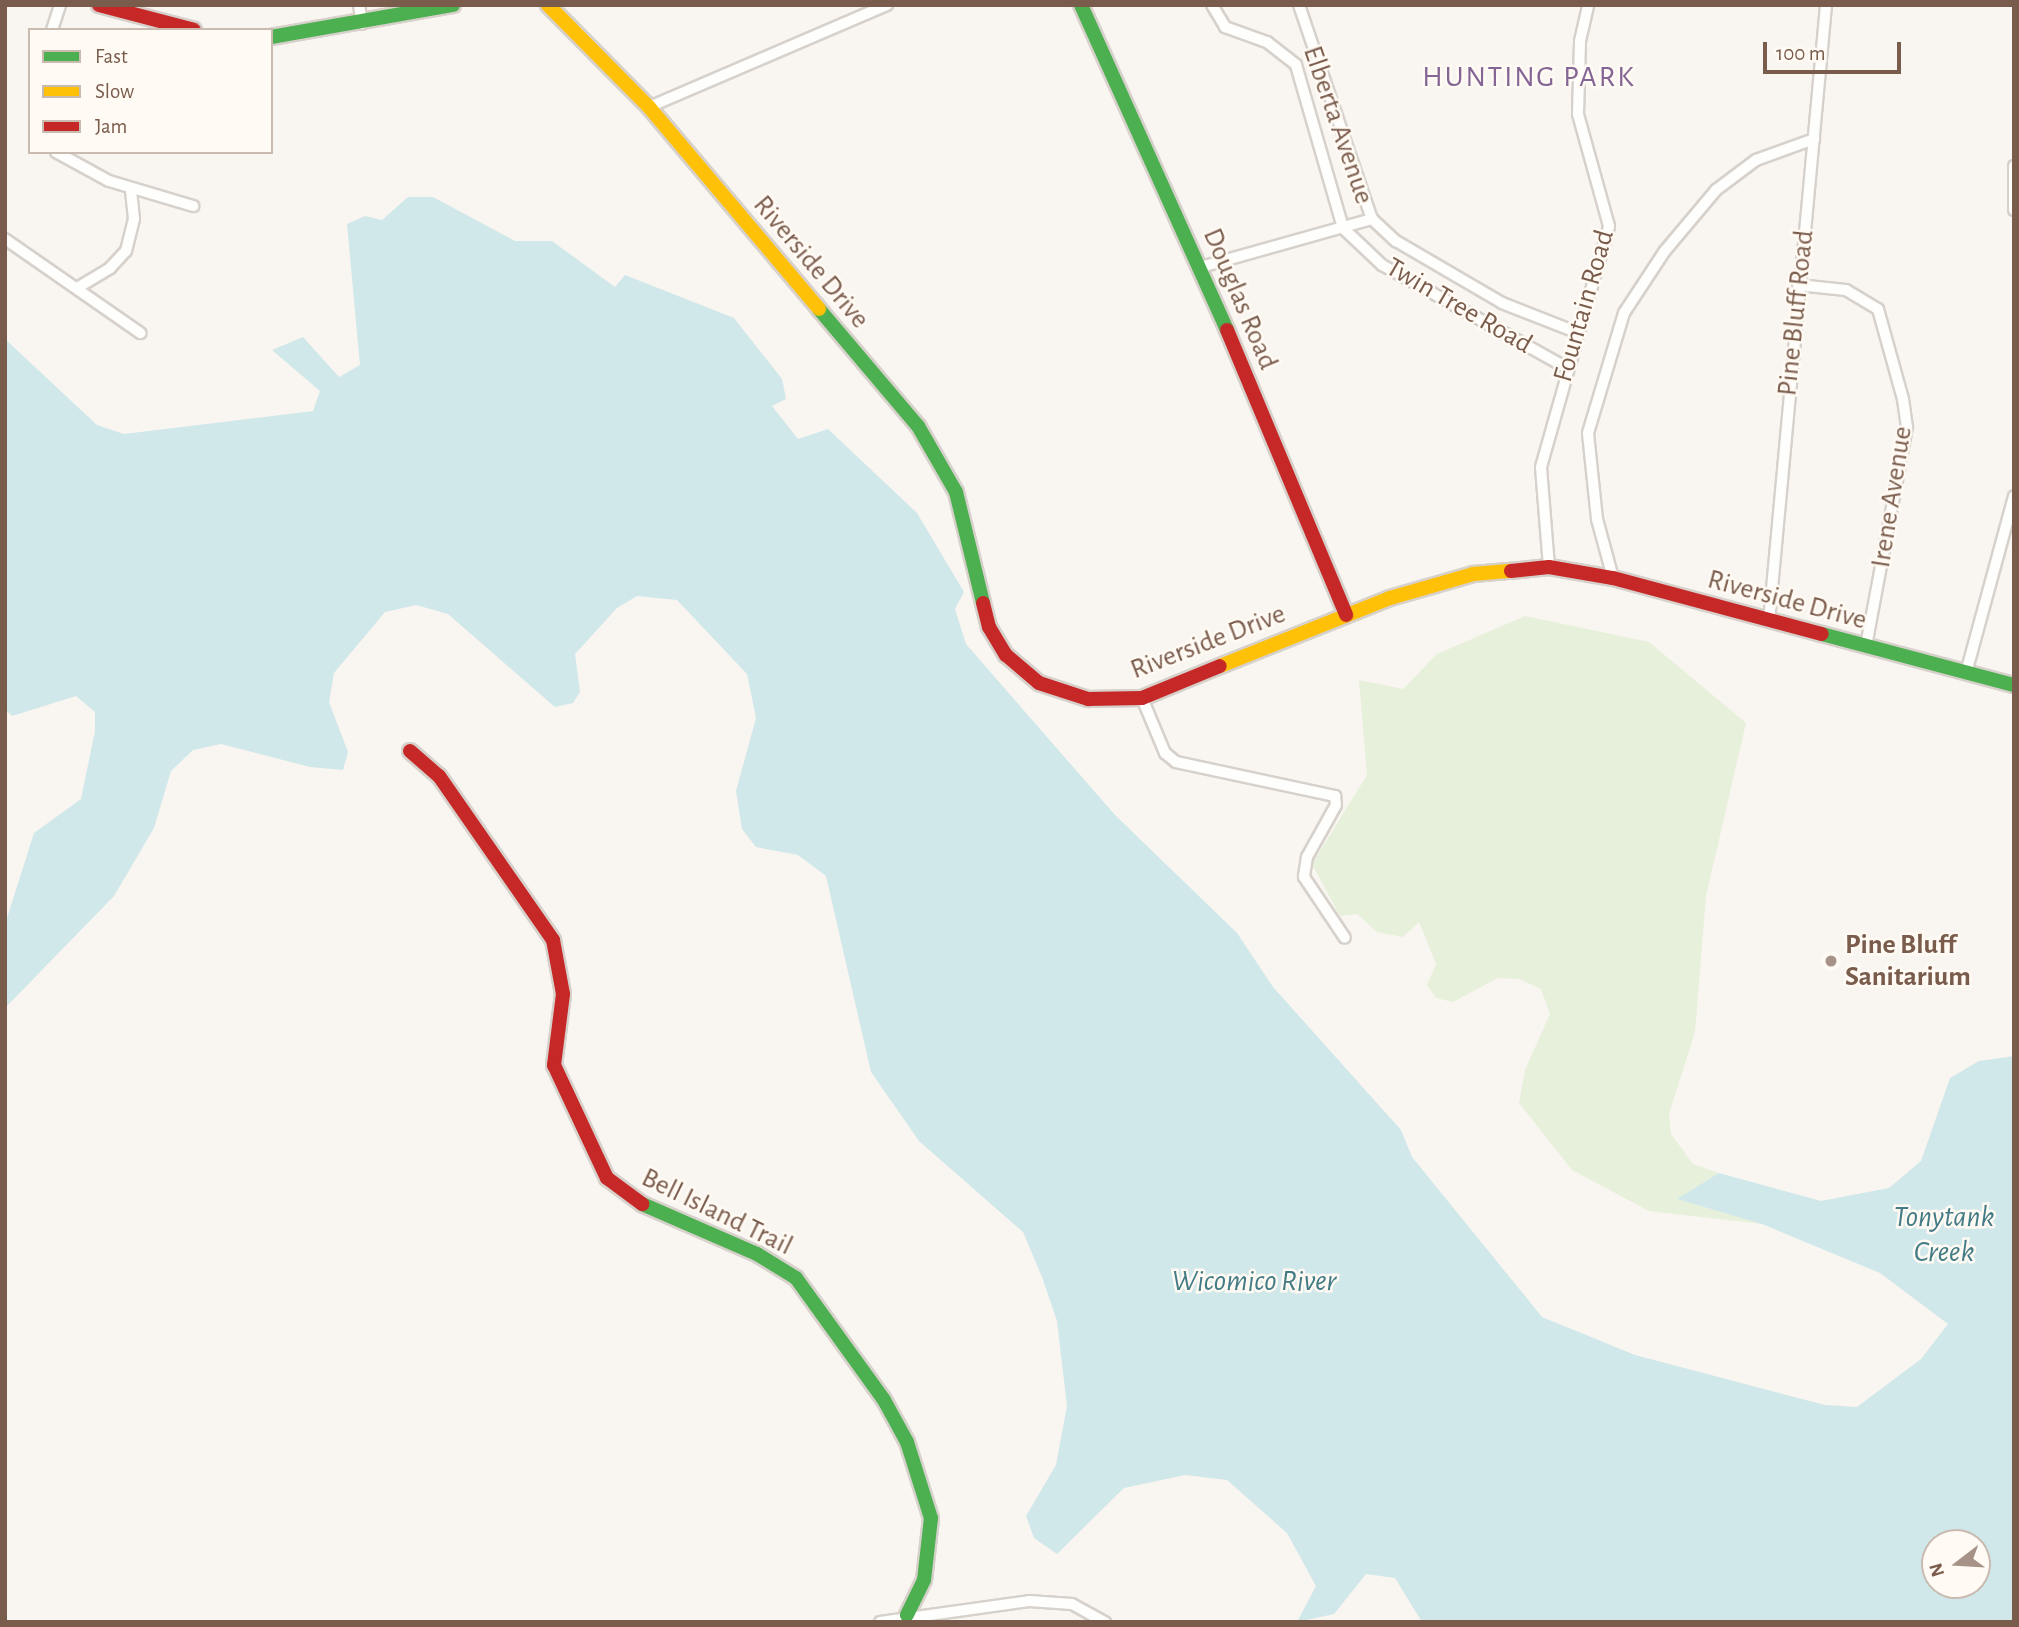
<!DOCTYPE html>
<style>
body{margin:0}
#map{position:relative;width:2019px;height:1627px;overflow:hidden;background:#f9f5f0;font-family:"Alegreya Sans",sans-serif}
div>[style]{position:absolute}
.green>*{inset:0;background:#e7f0db}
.water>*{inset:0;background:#d0e8ea}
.roads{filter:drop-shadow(2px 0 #d7d1cb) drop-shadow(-2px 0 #d7d1cb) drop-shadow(0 2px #d7d1cb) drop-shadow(0 -2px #d7d1cb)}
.street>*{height:10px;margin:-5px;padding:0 5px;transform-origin:5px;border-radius:5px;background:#fefefd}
.fast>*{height:14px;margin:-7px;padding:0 7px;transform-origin:7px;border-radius:7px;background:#4caf50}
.slow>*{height:14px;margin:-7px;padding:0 7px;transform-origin:7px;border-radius:7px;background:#ffc107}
.jam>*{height:14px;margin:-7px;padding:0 7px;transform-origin:7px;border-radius:7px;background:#c62828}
.dots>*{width:19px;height:19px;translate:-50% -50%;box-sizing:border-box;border:4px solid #fffaf3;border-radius:50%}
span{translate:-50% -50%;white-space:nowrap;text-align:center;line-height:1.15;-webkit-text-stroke:5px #fffaf3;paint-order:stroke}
.street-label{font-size:28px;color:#7a5c4d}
.poi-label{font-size:28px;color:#7a5c4d;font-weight:700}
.left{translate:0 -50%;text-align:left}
.neighbourhood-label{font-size:30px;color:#846695;letter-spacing:2px}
.water-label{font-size:30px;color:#437c86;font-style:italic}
.frame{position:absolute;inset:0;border:7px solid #7a5c4d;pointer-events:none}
.legend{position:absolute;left:28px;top:28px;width:245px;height:126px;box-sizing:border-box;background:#fffaf3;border:2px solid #cabbb1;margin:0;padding:9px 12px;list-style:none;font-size:21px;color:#7a5c4d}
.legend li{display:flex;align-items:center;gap:14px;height:35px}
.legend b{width:35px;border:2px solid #cabbb1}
.north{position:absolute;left:1921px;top:1529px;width:70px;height:70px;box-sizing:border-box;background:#fffaf3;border:2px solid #cabbb1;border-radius:50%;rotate:253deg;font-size:19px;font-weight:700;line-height:28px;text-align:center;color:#7a5c4d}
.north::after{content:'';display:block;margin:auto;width:24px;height:32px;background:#a69286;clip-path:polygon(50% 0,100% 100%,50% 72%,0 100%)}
.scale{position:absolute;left:1763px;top:42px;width:138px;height:32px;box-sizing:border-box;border:4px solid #7a5c4d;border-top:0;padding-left:9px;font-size:21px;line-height:24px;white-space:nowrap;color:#7a5c4d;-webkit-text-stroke:5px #fffaf3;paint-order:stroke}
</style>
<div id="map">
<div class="green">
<i style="clip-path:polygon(1525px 616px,1649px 642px,1746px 723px,1706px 896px,1695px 1032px,1669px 1114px,1671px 1134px,1693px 1164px,1719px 1173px,1678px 1199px,1762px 1224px,1649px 1211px,1572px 1170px,1519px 1103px,1525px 1070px,1550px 1014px,1541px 989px,1519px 979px,1498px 978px,1453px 1002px,1436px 998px,1427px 985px,1436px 964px,1419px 922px,1403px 937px,1377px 932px,1357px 914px,1340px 916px,1312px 864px,1367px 775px,1359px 680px,1403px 689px,1437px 654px)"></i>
</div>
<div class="water">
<i style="clip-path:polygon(evenodd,408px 197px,433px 197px,515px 241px,552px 241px,615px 287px,625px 275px,734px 318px,782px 379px,786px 399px,772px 406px,798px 439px,828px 429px,917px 513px,964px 592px,955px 609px,966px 644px,1115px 815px,1237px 933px,1273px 987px,1401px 1130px,1412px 1157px,1542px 1317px,1635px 1355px,1825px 1405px,1857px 1407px,1921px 1359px,1948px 1324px,1880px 1273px,1762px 1224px,1677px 1199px,1719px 1173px,1821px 1201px,1889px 1188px,1921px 1161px,1950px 1078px,1979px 1061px,2014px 1056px,2014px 1622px,1422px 1622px,1395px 1578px,1366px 1574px,1334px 1614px,1297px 1622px,1316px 1586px,1287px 1533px,1227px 1480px,1185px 1475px,1124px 1488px,1057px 1554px,1034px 1538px,1026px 1516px,1056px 1465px,1067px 1406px,1057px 1321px,1042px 1277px,1023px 1232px,919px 1141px,871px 1072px,826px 876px,798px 855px,756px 847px,742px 829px,736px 791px,756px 718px,747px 674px,677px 600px,637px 596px,617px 608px,575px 654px,580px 692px,573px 703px,555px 707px,448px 614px,416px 605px,385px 612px,334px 673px,329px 702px,348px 752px,343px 770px,310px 767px,221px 744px,193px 750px,171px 771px,154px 828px,114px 896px,5px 1008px,7px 918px,34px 833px,81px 799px,95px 731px,95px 712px,76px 696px,12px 716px,5px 709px,5px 339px,97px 425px,124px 434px,313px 411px,320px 391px,272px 350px,303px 337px,339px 377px,360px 365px,347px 224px,365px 216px,382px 220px,408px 197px,1935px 1543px,1977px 1543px,1977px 1585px,1935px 1585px,1935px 1543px)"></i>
</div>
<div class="roads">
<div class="street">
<i style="left:359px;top:5px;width:19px;rotate:81deg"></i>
<i style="left:1212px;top:5px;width:26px;rotate:59deg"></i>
<i style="left:1225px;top:27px;width:45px;rotate:19.7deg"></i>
<i style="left:1267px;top:42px;width:37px;rotate:38deg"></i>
<i style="left:1296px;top:65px;width:170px;rotate:73.9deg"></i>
<i style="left:1343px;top:228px;width:54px;rotate:43.5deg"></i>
<i style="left:1382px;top:265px;width:212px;rotate:29.1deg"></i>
<i style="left:1299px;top:5px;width:226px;rotate:71.2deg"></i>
<i style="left:1372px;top:219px;width:33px;rotate:43deg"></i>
<i style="left:1396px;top:241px;width:123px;rotate:30.3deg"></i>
<i style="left:1502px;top:303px;width:79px;rotate:21.4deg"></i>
<i style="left:52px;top:30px;width:26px;rotate:-72deg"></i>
<i style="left:649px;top:107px;width:259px;rotate:-23.2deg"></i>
<i style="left:56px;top:152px;width:60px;rotate:28.7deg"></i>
<i style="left:109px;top:181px;width:88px;rotate:16.6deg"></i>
<i style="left:2014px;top:166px;width:44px;rotate:90deg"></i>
<i style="left:5px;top:239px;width:165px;rotate:34.8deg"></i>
<i style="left:1201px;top:267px;width:178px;rotate:-15.7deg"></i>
<i style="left:1798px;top:285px;width:48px;rotate:5.9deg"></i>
<i style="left:1846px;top:290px;width:37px;rotate:31deg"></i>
<i style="left:1878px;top:309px;width:93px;rotate:74.5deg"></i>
<i style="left:1903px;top:399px;width:28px;rotate:82deg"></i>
<i style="left:1907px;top:427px;width:224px;rotate:100.6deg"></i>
<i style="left:77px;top:288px;width:39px;rotate:-31deg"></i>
<i style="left:110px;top:268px;width:23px;rotate:-47deg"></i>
<i style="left:126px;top:251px;width:33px;rotate:-76deg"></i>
<i style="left:134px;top:219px;width:30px;rotate:-96deg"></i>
<i style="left:1549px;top:567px;width:100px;rotate:-94.6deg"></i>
<i style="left:1541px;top:467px;width:250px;rotate:-74.2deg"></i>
<i style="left:1609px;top:226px;width:116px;rotate:-105.5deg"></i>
<i style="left:1578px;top:114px;width:73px;rotate:-88.4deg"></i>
<i style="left:1580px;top:41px;width:37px;rotate:-77deg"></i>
<i style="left:1613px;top:578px;width:61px;rotate:-105.2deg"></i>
<i style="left:1597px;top:519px;width:86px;rotate:-96deg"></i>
<i style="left:1588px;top:433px;width:125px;rotate:-73.3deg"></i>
<i style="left:1624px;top:313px;width:73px;rotate:-56.7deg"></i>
<i style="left:1664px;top:252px;width:81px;rotate:-50deg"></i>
<i style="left:1716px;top:190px;width:50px;rotate:-36.9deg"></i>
<i style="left:1756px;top:160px;width:62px;rotate:-19.9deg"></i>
<i style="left:1769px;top:621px;width:619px;rotate:-84.71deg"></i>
<i style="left:1966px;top:673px;width:183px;rotate:-74.8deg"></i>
<i style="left:1142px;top:698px;width:60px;rotate:67.3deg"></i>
<i style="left:1165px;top:753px;width:14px;rotate:39deg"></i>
<i style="left:1176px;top:762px;width:163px;rotate:12.1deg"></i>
<i style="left:1335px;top:796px;width:9px;rotate:84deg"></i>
<i style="left:1336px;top:805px;width:60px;rotate:119.1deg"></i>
<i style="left:1307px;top:857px;width:20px;rotate:99deg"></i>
<i style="left:1304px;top:877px;width:73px;rotate:56.1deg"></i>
<i style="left:880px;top:1622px;width:150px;rotate:-8deg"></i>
<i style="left:1029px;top:1601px;width:43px;rotate:4deg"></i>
<i style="left:1072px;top:1604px;width:38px;rotate:29deg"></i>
</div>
<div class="fast">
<i style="left:1081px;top:5px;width:356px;rotate:65.8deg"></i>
<i style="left:271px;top:37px;width:185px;rotate:-10deg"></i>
<i style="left:819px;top:309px;width:153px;rotate:49.8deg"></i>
<i style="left:918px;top:426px;width:76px;rotate:60.1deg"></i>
<i style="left:956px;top:492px;width:114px;rotate:76.3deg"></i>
<i style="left:1822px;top:634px;width:199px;rotate:14.9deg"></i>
<i style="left:642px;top:1204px;width:125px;rotate:23.5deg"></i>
<i style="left:757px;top:1254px;width:46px;rotate:31.6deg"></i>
<i style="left:796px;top:1278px;width:150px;rotate:54.2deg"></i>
<i style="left:884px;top:1400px;width:48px;rotate:61.3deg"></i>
<i style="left:907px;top:1442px;width:80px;rotate:72.5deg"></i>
<i style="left:931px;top:1518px;width:62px;rotate:96.4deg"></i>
<i style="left:924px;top:1580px;width:39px;rotate:116deg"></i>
</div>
<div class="slow">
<i style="left:548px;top:5px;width:144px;rotate:45.3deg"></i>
<i style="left:649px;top:107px;width:264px;rotate:49.9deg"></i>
<i style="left:1220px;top:666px;width:183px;rotate:-21.8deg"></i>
<i style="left:1390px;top:598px;width:86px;rotate:-16.1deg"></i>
<i style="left:1473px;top:574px;width:38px;rotate:-5deg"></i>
</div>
<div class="jam">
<i style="left:99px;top:5px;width:98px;rotate:14.7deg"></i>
<i style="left:1227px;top:330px;width:309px;rotate:67.3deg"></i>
<i style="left:1511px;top:571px;width:38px;rotate:-6deg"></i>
<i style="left:1549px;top:567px;width:65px;rotate:9.8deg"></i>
<i style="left:1613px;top:578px;width:216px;rotate:15deg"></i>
<i style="left:983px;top:603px;width:25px;rotate:76deg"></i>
<i style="left:989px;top:627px;width:33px;rotate:59deg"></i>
<i style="left:1006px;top:655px;width:43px;rotate:40.3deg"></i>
<i style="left:1039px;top:683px;width:52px;rotate:18.1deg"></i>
<i style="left:1088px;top:699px;width:54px;rotate:-1.1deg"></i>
<i style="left:1142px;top:698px;width:84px;rotate:-22.3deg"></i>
<i style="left:410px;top:751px;width:38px;rotate:41deg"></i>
<i style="left:439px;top:776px;width:200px;rotate:55.2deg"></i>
<i style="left:553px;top:940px;width:55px;rotate:79.5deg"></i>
<i style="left:563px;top:994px;width:72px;rotate:97.2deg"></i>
<i style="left:554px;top:1065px;width:125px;rotate:64.9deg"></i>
<i style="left:607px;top:1178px;width:44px;rotate:36.6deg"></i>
</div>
</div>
<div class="dots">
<i style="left:1831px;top:961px;background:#a69286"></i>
</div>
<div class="street-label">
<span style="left:1338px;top:125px;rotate:71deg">Elberta Avenue</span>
<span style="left:811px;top:262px;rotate:50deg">Riverside Drive</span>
<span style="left:1240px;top:299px;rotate:67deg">Douglas Road</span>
<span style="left:1459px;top:306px;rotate:30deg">Twin Tree Road</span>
<span style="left:1584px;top:306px;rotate:-74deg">Fountain Road</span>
<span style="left:1796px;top:313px;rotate:-84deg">Pine Bluff Road</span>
<span style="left:1892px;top:497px;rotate:-81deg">Irene Avenue</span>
<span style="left:1787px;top:600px;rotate:15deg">Riverside Drive</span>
<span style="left:1208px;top:642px;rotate:-21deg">Riverside Drive</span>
<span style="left:717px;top:1212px;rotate:26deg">Bell Island Trail</span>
</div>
<div class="poi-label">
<span class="left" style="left:1845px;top:961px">Pine Bluff<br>Sanitarium</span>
</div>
<div class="neighbourhood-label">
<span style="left:1529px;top:77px">HUNTING PARK</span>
</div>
<div class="water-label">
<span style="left:1944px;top:1234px">Tonytank<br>Creek</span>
<span style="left:1254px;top:1281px">Wicomico River</span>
</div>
<div class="frame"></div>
<ul class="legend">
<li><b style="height:9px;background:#4caf50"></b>Fast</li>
<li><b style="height:9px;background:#ffc107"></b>Slow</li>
<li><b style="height:9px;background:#c62828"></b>Jam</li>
</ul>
<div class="north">N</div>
<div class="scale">100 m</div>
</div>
